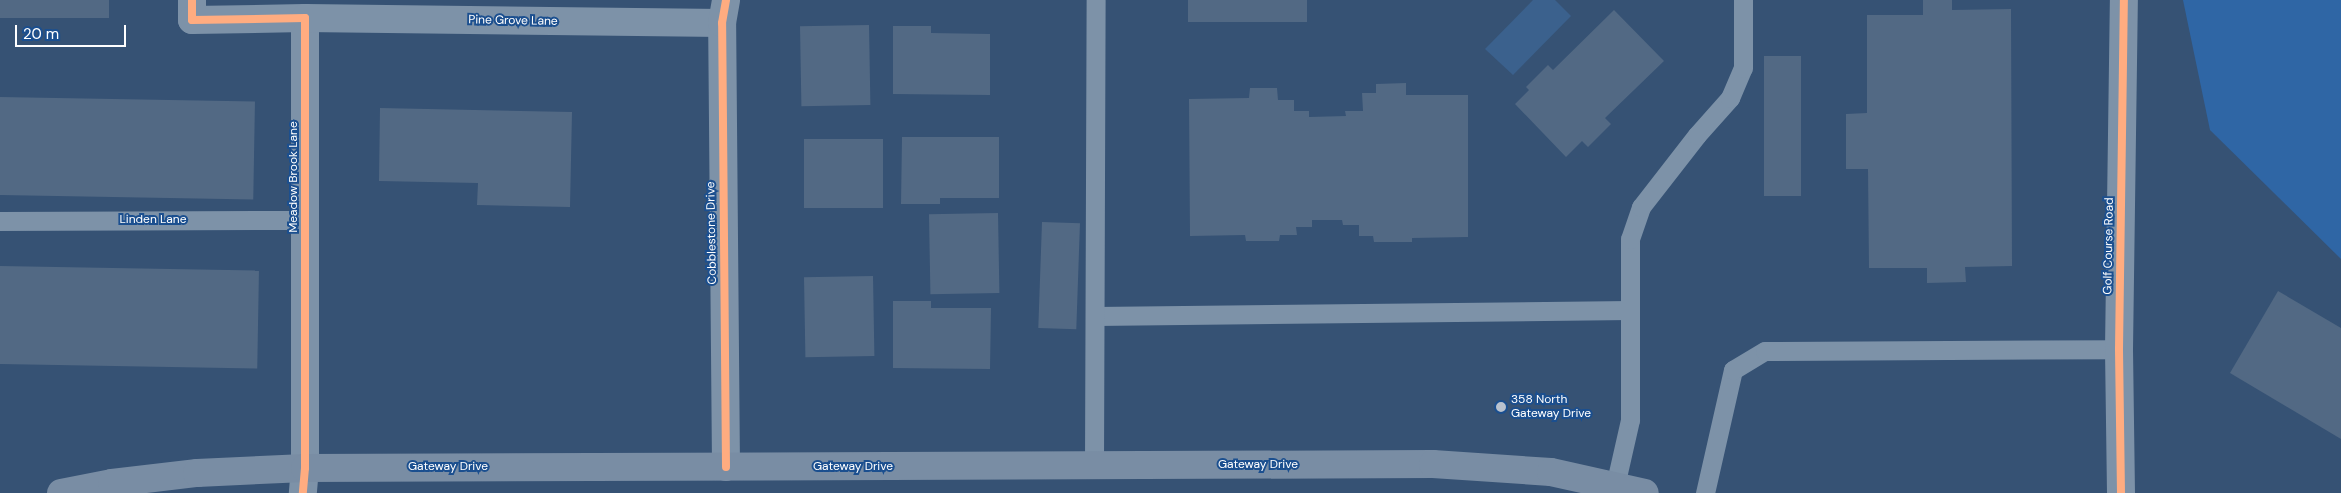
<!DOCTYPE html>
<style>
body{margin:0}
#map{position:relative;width:2341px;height:493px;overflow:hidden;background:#365274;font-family:"DM Sans",sans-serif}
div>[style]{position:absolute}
.green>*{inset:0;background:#2f66a5}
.water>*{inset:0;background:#3b618d}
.building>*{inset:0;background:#526984;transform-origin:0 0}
.service>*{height:19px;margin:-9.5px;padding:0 9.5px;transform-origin:9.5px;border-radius:9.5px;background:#7d92a8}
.minor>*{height:28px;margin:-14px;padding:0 14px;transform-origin:14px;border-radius:14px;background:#7d92a8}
.secondary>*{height:28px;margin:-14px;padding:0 14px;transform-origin:14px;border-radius:14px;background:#798da4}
.cycleway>*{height:8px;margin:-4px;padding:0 4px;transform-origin:4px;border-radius:4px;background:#ffac80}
.dots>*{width:14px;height:14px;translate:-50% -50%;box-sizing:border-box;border:2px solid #1b4f8f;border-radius:50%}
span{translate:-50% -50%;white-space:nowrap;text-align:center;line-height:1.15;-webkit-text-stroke:4px #1b4f8f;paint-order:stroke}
.street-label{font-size:12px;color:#fff}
.poi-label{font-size:12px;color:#fff}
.left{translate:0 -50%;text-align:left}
.scale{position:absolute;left:15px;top:25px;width:111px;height:22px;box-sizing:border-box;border:2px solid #fff;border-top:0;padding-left:6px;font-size:15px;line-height:18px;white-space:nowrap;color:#fff;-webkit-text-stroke:4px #1b4f8f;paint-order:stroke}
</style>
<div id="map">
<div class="green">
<i style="clip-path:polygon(2183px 0,2341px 0,2341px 259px,2210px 130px)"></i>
</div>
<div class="water">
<i style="clip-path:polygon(1533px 0,1555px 0,1571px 16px,1513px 75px,1485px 49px)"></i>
</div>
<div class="building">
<i style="left:0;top:0;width:109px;height:18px"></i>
<i style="left:1188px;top:0;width:119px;height:22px"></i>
<i style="clip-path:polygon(1923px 0,1952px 0,1952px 10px,2011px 9px,2012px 266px,1965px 267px,1966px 282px,1927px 283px,1927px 268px,1869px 268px,1868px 169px,1846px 169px,1846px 114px,1867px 113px,1867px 15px,1923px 15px)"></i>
<i style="clip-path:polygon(1614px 10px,1664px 61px,1605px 118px,1611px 124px,1588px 147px,1582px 141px,1566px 157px,1515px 104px,1529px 90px,1526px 87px,1548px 65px,1553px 70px)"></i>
<i style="left:869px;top:25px;width:80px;height:69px;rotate:89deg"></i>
<i style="clip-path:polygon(893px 26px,931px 26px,931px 33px,990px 34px,990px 95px,893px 94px)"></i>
<i style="left:1764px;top:56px;width:37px;height:140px"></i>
<i style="clip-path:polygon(1406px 83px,1406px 95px,1468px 95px,1468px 237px,1412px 238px,1412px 242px,1374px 242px,1373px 236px,1359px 236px,1359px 225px,1343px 225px,1342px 220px,1312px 220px,1312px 227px,1296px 227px,1297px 235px,1280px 235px,1279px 241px,1246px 241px,1245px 235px,1190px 236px,1189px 99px,1249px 98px,1250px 88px,1277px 88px,1278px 100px,1294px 100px,1294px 111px,1309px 111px,1309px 117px,1346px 116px,1345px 111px,1363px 111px,1362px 93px,1376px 93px,1376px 84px)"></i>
<i style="left:0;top:97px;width:255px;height:98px;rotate:1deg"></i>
<i style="clip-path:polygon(380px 108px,572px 112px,570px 207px,477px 205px,478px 183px,379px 181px)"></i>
<i style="clip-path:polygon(902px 137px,999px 137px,999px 198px,940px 198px,940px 204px,901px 204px)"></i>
<i style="left:804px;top:139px;width:79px;height:69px"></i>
<i style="left:998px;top:213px;width:80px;height:69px;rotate:89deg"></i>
<i style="left:1042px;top:222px;width:38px;height:106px;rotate:2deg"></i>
<i style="left:0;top:266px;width:259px;height:98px;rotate:1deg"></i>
<i style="left:873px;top:276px;width:80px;height:69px;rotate:89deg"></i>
<i style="clip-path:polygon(2278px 291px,2341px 328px,2341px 439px,2230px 373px)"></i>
<i style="clip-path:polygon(893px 301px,931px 301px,931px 308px,991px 308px,990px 369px,893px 368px)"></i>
</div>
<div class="service">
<i style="left:0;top:221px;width:306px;rotate:-0.2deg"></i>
<i style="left:1095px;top:316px;width:535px;rotate:-0.64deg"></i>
<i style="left:1094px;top:466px;width:466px;rotate:-89.8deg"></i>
<i style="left:1615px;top:486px;width:68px;rotate:-77.2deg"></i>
<i style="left:1630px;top:420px;width:181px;rotate:-90deg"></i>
<i style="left:1630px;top:239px;width:34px;rotate:-71deg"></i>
<i style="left:1641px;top:207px;width:91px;rotate:-52.1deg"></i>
<i style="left:1697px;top:135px;width:50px;rotate:-48.3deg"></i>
<i style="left:1730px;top:98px;width:33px;rotate:-67deg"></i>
<i style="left:1743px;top:68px;width:68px;rotate:-90deg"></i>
<i style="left:1705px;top:493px;width:126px;rotate:-77.2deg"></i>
<i style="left:1733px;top:370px;width:37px;rotate:-31deg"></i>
<i style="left:1765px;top:351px;width:354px;rotate:-0.3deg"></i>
</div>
<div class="minor">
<i style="left:192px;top:0;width:20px;rotate:90deg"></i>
<i style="left:192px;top:20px;width:113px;rotate:-1deg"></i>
<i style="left:305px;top:18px;width:450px;rotate:90deg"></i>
<i style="left:305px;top:468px;width:25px;rotate:95deg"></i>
<i style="left:305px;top:18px;width:417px;rotate:0.7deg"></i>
<i style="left:726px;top:467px;width:444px;rotate:-90.5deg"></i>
<i style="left:722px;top:23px;width:23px;rotate:-80deg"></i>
<i style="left:2121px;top:493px;width:144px;rotate:-90.8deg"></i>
<i style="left:2119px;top:349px;width:349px;rotate:-89.2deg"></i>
</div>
<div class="secondary">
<i style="left:61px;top:493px;width:52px;rotate:-11.1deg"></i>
<i style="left:112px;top:483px;width:86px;rotate:-6.7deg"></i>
<i style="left:197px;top:473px;width:108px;rotate:-2.7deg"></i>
<i style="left:305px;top:468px;width:1128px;rotate:-0.2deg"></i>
<i style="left:1433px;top:464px;width:118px;rotate:3.9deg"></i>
<i style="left:1551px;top:472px;width:96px;rotate:12.6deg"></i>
</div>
<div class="cycleway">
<i style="left:192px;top:0;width:20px;rotate:90deg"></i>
<i style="left:192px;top:20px;width:113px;rotate:-1deg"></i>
<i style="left:305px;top:18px;width:450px;rotate:90deg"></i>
<i style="left:305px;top:468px;width:25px;rotate:95deg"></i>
<i style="left:726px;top:467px;width:444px;rotate:-90.5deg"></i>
<i style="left:722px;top:23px;width:23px;rotate:-80deg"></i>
<i style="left:2121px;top:493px;width:144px;rotate:-90.8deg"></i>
<i style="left:2119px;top:349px;width:349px;rotate:-89.2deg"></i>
</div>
<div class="dots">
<i style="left:1501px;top:407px;background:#b9c2ce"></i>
</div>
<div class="street-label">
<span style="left:513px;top:21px;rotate:1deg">Pine Grove Lane</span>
<span style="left:294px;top:177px;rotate:-90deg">Meadow Brook Lane</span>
<span style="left:153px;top:220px">Linden Lane</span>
<span style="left:712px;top:233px;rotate:-91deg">Cobblestone Drive</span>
<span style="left:2109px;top:246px;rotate:-89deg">Golf Course Road</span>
<span style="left:1258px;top:465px">Gateway Drive</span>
<span style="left:448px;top:467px">Gateway Drive</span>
<span style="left:853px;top:467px">Gateway Drive</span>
</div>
<div class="poi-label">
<span class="left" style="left:1511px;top:407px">358 North<br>Gateway Drive</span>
</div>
<div class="scale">20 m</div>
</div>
